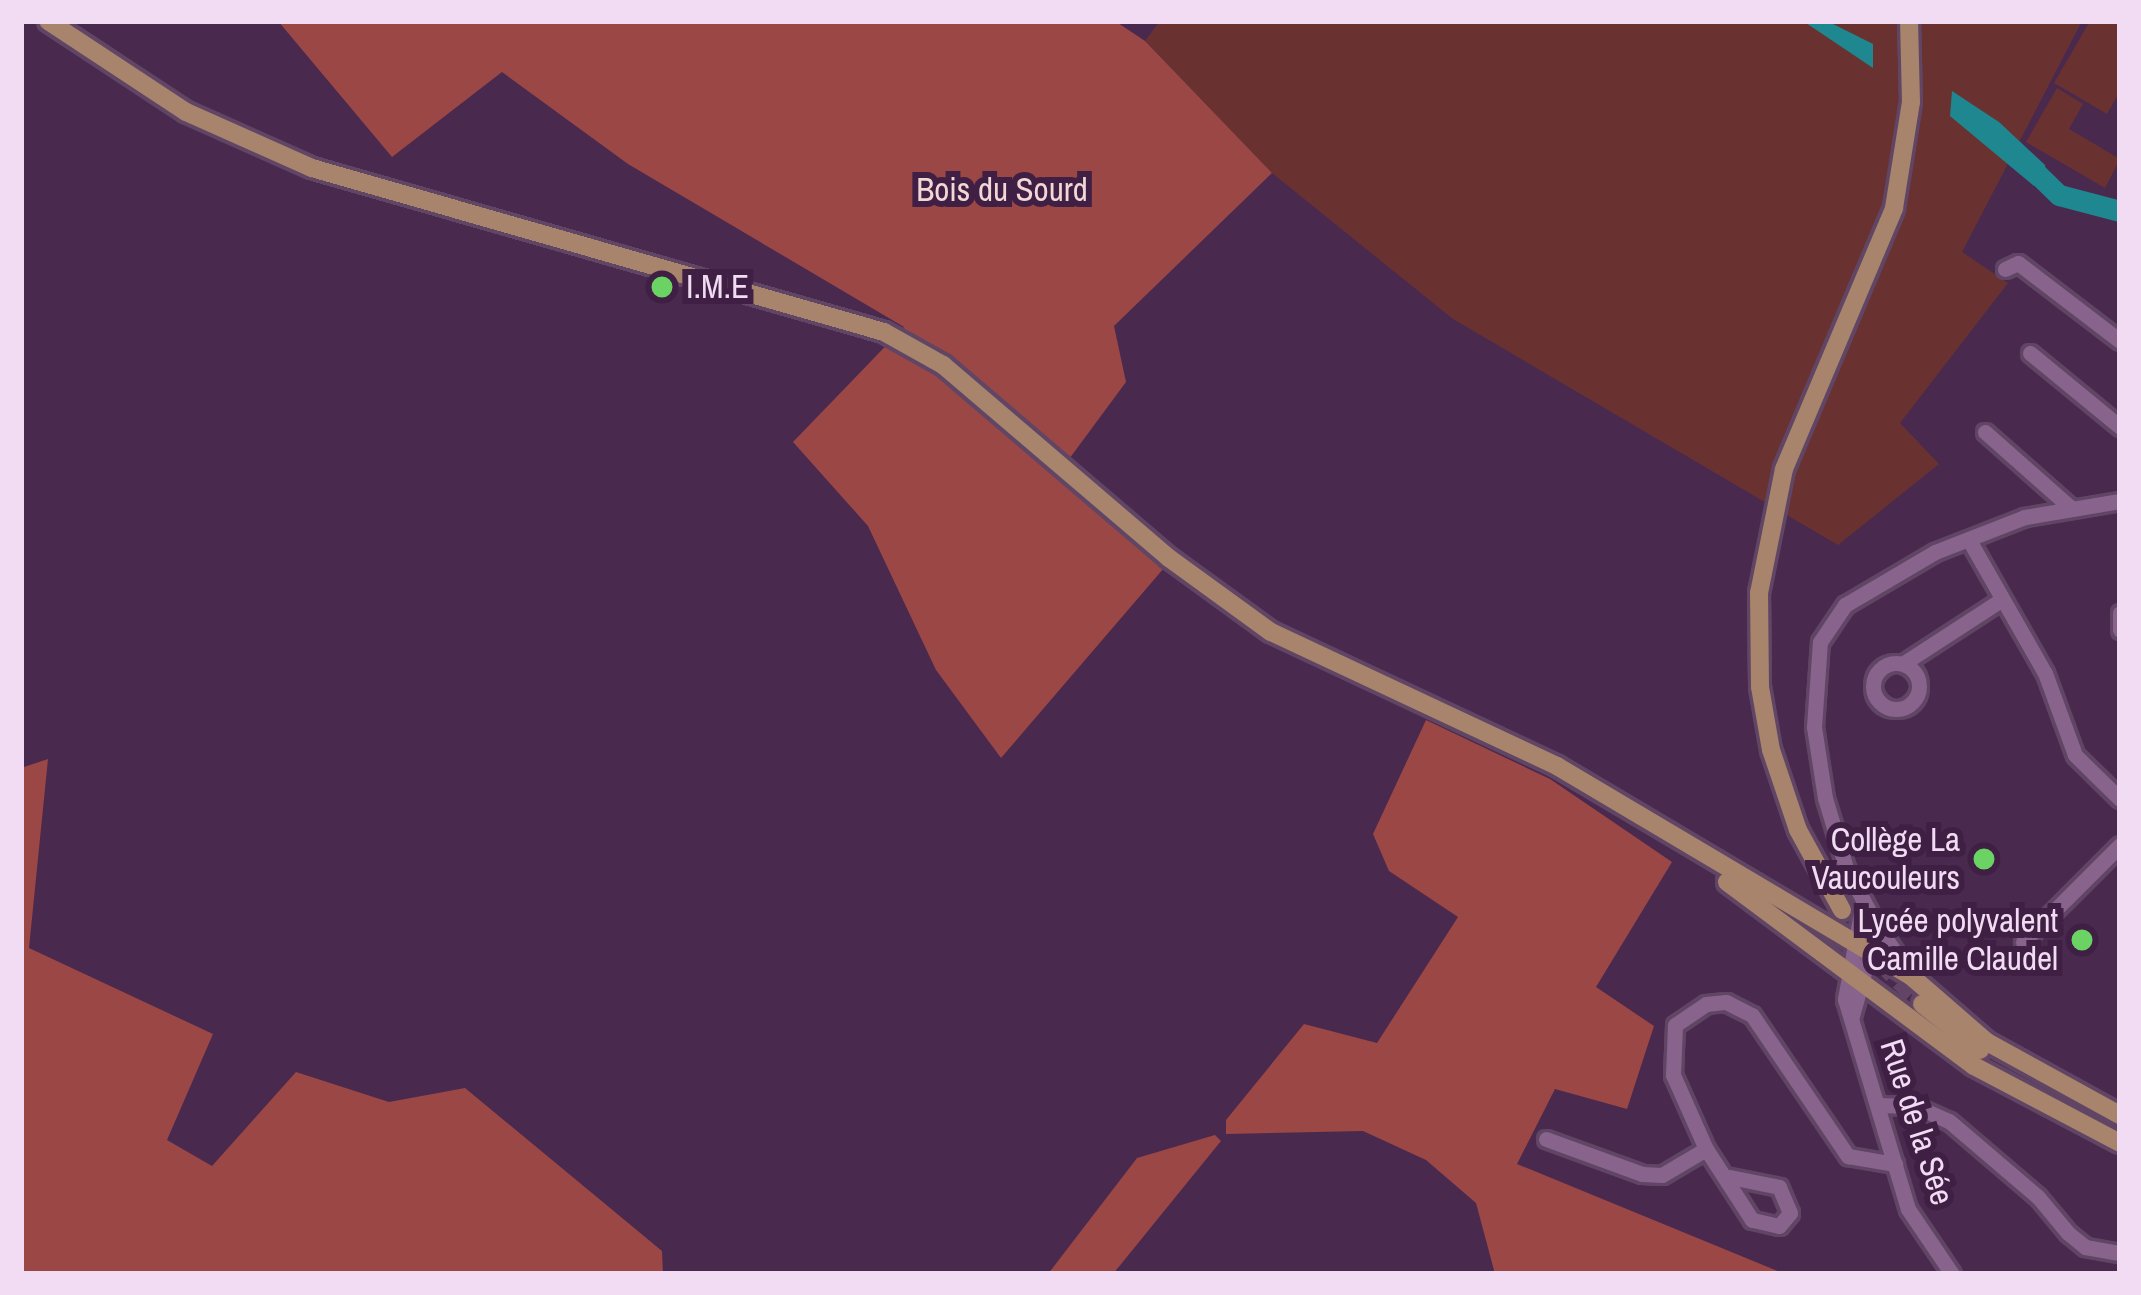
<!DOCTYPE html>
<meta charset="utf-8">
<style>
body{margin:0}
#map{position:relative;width:2141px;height:1295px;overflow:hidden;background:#4a294e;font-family:"Archivo Narrow",sans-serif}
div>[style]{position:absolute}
.green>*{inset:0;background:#693231}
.forest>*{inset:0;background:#9a4745}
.water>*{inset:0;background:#1f878f}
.river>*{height:21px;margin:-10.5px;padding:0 10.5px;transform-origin:10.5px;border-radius:10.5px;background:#1f878f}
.major-tunnel>*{height:18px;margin-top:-9px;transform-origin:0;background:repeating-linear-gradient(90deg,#634467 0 18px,transparent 0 27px)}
.roads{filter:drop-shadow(3px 0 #614565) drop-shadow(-3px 0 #614565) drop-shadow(0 3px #614565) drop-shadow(0 -3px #614565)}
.minor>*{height:15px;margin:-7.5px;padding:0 7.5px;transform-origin:7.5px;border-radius:7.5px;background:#88648d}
.minor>.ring{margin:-7.5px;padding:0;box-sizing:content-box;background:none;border:15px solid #88648d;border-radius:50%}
.major>*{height:18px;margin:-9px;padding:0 9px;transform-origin:9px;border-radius:9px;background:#a7846b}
.dots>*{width:33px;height:33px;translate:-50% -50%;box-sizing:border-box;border:6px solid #3f1f43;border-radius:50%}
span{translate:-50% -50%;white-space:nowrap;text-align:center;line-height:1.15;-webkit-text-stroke:12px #3f1f43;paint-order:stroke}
.park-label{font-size:33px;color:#f1d7d5}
.poi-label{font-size:33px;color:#f1dcf3}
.left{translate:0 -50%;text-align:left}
.right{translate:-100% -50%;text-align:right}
.street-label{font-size:33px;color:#f1dcf3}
.frame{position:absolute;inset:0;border:24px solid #f1dcf3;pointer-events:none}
</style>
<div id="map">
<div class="green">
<i style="clip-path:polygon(1160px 21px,2082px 21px,1962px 252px,2008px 283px,1900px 423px,1939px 464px,1838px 545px,1453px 319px,1272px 173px,1145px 41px)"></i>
<i style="clip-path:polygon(2090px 21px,2120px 21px,2120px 91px,2107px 114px,2054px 83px)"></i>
<i style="clip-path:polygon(2057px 88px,2083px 104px,2069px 129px,2120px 159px,2105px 188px,2026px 142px)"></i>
</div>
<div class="forest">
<i style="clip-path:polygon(278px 21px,1115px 21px,1145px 41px,1272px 173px,1114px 326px,1126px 382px,1058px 474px,1164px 568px,1001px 758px,936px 670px,868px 526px,793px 442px,904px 327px,628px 164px,502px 72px,392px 157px)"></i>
<i style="clip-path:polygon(1426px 720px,1550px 779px,1672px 862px,1596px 987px,1654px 1026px,1627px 1109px,1555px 1089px,1517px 1164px,1785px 1274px,1495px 1274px,1476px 1203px,1426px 1160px,1363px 1131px,1226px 1134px,1226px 1120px,1304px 1024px,1377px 1043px,1458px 917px,1389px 871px,1373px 834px)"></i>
<i style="clip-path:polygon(48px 759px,29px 948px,213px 1034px,167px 1140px,212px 1166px,296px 1072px,389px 1102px,465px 1088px,662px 1251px,663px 1274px,21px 1274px,21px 768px)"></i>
<i style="clip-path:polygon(1215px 1135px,1221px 1141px,1113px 1274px,1048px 1274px,1137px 1158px)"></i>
</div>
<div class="water">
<i style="clip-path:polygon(1803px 21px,1827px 21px,1873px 44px,1873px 68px)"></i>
<i style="clip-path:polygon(1952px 91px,1999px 122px,2045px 165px,2046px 177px,2034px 186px,1950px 116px)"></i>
</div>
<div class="river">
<i style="left:2024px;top:161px;width:49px;rotate:44.2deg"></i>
<i style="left:2059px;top:195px;width:63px;rotate:14.7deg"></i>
</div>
<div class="major-tunnel">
<i style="left:1880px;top:962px;width:59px;rotate:45deg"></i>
</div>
<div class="roads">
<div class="minor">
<i style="left:2005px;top:269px;width:14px;rotate:-25deg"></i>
<i style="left:2018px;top:263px;width:128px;rotate:37.4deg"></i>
<i style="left:2030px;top:353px;width:117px;rotate:39.4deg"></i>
<i style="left:1985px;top:432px;width:115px;rotate:41.5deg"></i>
<i style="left:1969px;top:540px;width:153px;rotate:60.3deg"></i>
<i style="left:2045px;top:673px;width:87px;rotate:69.9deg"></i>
<i style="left:2075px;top:755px;width:63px;rotate:44.4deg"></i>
<i style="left:2120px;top:613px;width:17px;rotate:90deg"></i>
<i class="ring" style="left:1873px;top:663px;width:31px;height:31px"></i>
<i style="left:1904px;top:663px;width:116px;rotate:-33deg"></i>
<i style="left:1862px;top:907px;width:94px;rotate:100.5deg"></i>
<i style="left:1845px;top:999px;width:219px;rotate:73.3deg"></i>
<i style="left:1908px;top:1209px;width:78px;rotate:55.9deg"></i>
<i style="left:1877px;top:926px;width:60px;rotate:55.2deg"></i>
<i style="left:2023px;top:942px;width:137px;rotate:-45deg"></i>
<i style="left:1852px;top:1016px;width:93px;rotate:-74.5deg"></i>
<i style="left:1877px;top:926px;width:66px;rotate:-118.1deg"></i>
<i style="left:1846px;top:868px;width:73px;rotate:-106.7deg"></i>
<i style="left:1825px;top:798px;width:72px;rotate:-98.8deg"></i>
<i style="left:1814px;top:727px;width:85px;rotate:-86deg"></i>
<i style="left:1820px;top:642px;width:45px;rotate:-56deg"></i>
<i style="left:1845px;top:605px;width:104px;rotate:-30.5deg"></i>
<i style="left:1935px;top:552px;width:97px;rotate:-21.3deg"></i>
<i style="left:2025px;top:517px;width:96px;rotate:-9.6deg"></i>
<i style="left:1879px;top:1105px;width:36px;rotate:2deg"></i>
<i style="left:1915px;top:1106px;width:37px;rotate:24deg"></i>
<i style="left:1949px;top:1121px;width:117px;rotate:40.5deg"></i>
<i style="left:2038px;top:1197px;width:47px;rotate:50.2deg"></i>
<i style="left:2068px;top:1233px;width:22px;rotate:39deg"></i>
<i style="left:2085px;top:1247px;width:36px;rotate:10deg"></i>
<i style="left:1546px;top:1139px;width:102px;rotate:20deg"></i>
<i style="left:1642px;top:1174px;width:20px;rotate:3deg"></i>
<i style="left:1662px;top:1175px;width:51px;rotate:-30.6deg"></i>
<i style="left:1730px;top:1177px;width:50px;rotate:11.5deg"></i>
<i style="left:1779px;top:1187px;width:28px;rotate:67deg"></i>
<i style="left:1790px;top:1213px;width:17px;rotate:130deg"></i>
<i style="left:1779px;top:1226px;width:28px;rotate:-167deg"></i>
<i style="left:1752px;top:1220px;width:85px;rotate:-122.9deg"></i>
<i style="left:1706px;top:1149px;width:81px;rotate:-114deg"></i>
<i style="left:1673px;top:1075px;width:50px;rotate:-87.7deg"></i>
<i style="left:1675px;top:1025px;width:37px;rotate:-34deg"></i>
<i style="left:1706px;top:1004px;width:20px;rotate:-6deg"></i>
<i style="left:1726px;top:1002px;width:29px;rotate:27deg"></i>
<i style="left:1752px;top:1015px;width:171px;rotate:55.8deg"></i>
<i style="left:1848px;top:1156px;width:48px;rotate:9.7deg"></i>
</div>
<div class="major">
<i style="left:48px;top:21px;width:165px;rotate:33.4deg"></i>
<i style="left:186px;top:112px;width:138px;rotate:24deg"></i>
<i style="left:312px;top:168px;width:595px;rotate:16deg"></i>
<i style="left:884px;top:332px;width:68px;rotate:29.2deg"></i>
<i style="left:943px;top:365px;width:297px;rotate:40.5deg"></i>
<i style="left:1169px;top:558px;width:126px;rotate:36deg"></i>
<i style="left:1271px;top:632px;width:316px;rotate:25.1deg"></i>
<i style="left:1557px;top:766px;width:413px;rotate:30.7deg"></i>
<i style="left:1912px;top:977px;width:99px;rotate:40.9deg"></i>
<i style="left:1987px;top:1042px;width:152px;rotate:28.8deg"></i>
<i style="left:1727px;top:882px;width:308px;rotate:36.7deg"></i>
<i style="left:1974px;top:1066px;width:165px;rotate:27.8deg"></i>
<i style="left:1842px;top:910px;width:91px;rotate:-118.8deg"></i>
<i style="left:1798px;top:830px;width:84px;rotate:-108.6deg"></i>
<i style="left:1771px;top:750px;width:64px;rotate:-99.9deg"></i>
<i style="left:1760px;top:687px;width:94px;rotate:-90.6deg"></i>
<i style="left:1759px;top:593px;width:126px;rotate:-78.6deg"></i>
<i style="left:1784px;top:469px;width:283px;rotate:-67.1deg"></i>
<i style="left:1894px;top:208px;width:107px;rotate:-80.9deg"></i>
<i style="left:1911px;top:102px;width:81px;rotate:-91.4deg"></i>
<i style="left:1922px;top:1004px;width:74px;rotate:38.4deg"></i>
</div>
</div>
<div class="dots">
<i style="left:662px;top:287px;background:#6ad364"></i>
<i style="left:1984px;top:859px;background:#6ad364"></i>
<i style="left:2082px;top:940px;background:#6ad364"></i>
</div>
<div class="park-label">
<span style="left:1002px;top:190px">Bois du Sourd</span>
</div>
<div class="poi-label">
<span class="left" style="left:686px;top:287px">I.M.E</span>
<span class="right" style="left:1960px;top:859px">Collège La<br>Vaucouleurs</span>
<span class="right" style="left:2058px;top:940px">Lycée polyvalent<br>Camille Claudel</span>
</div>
<div class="street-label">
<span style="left:1917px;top:1122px;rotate:72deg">Rue de la Sée</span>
</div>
<div class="frame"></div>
</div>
